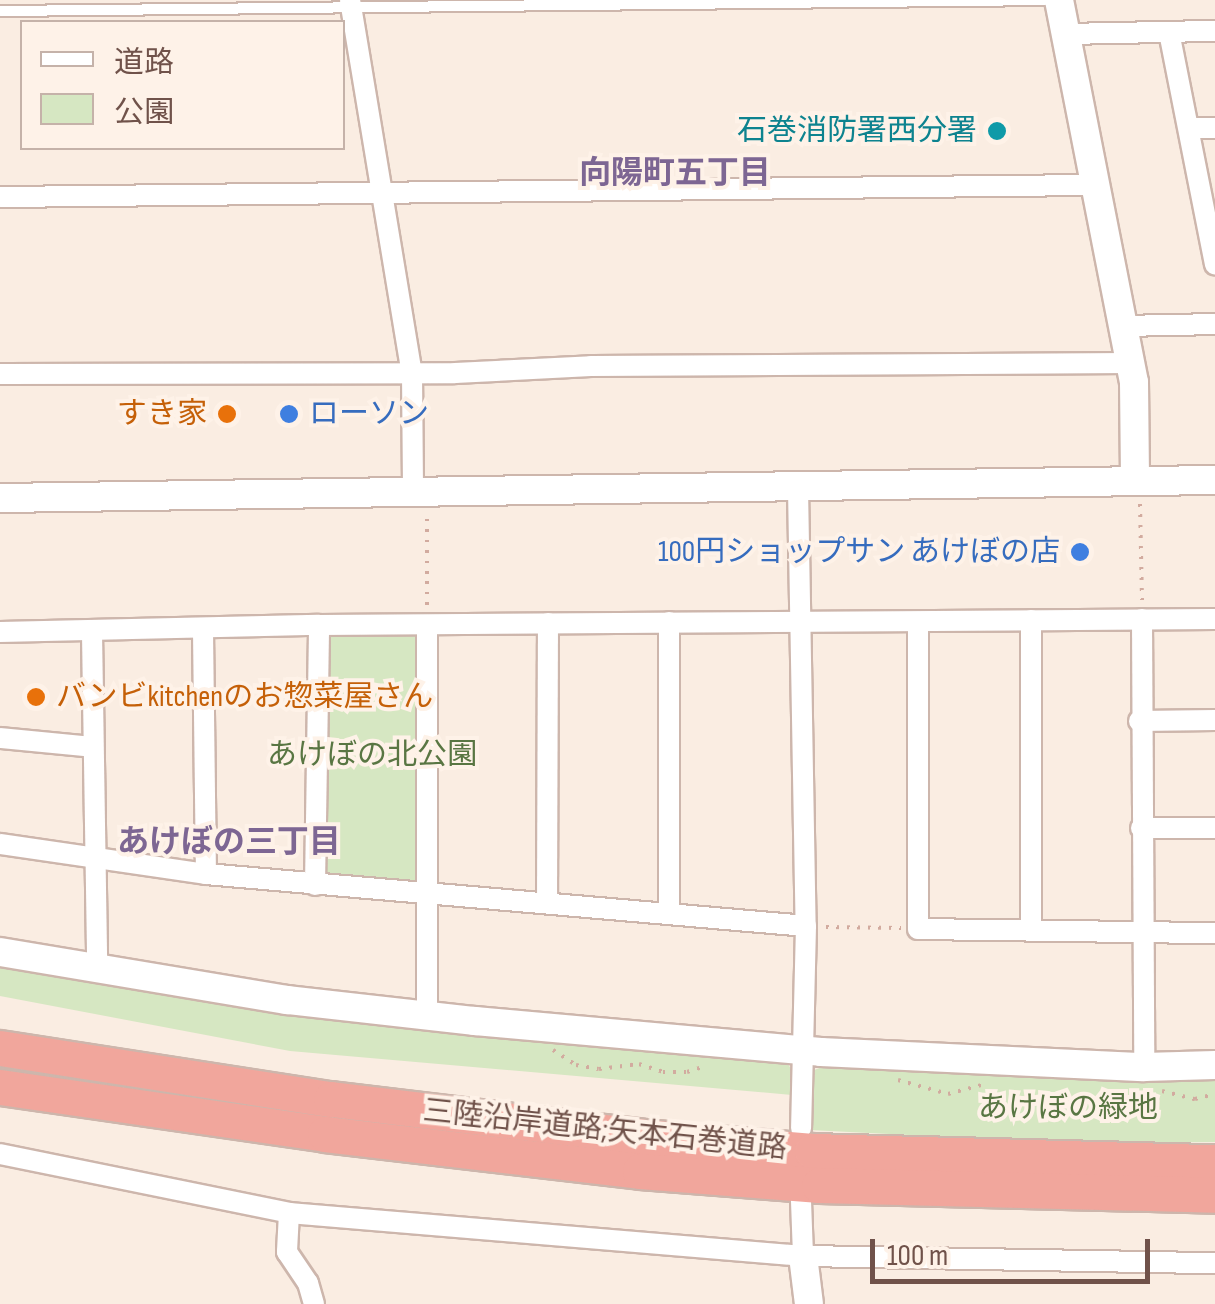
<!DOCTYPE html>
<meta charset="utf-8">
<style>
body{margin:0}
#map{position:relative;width:1215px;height:1304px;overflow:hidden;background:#faede2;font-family:"Sofia Sans Condensed","Noto Sans JP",sans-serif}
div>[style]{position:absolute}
.green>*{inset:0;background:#d6e7c2;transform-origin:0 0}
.path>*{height:4px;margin-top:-2px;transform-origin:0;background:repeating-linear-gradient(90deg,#d2ab9f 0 2.5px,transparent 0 10.5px)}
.roads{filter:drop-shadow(2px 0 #cdb6ac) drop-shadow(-2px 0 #cdb6ac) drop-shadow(0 2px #cdb6ac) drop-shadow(0 -2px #cdb6ac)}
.lane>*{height:10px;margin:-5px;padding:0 5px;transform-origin:5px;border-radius:5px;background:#fff}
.street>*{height:20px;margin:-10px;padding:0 10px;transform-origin:10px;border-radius:10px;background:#fff}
.secondary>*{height:28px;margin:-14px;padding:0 14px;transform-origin:14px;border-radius:14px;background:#fff}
.highway>*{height:35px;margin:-17.5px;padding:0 17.5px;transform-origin:17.5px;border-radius:17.5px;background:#f1a69c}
.dots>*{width:28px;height:28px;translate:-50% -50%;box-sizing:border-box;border:5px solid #fef2e8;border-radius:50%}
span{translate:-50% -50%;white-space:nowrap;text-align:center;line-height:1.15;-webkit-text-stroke:8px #fef2e8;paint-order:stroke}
.culture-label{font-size:30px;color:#0d838f}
.right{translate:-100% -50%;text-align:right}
.food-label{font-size:30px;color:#c56008}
.left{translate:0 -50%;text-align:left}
.shop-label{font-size:30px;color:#366cbe}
.park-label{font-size:30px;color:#597643}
.street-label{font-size:30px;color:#70524a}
.neighbourhood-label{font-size:32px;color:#7d6693;font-weight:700}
.legend{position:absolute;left:20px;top:20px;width:325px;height:130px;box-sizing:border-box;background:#fef2e8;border:2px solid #c5b2a9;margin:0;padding:12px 18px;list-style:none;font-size:30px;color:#70524a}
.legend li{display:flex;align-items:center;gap:20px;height:50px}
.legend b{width:50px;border:2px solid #c5b2a9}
.scale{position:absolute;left:870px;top:1239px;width:280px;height:45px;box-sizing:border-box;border:5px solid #70524a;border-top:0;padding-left:12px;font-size:30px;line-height:35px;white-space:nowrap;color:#70524a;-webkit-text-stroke:8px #fef2e8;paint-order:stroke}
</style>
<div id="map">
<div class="green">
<i style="left:319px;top:625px;width:108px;height:260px"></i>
<i style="clip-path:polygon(0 963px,785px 1060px,792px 1070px,792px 1095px,290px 1051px,0 996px)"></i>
<i style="clip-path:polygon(829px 1064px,1215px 1074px,1215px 1142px,1065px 1143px,810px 1130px,812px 1071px)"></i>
</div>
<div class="path">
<i style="left:1140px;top:504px;width:96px;rotate:88.8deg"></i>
<i style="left:427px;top:605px;width:90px;rotate:-90deg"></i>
<i style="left:826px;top:927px;width:75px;rotate:0.8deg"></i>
<i style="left:553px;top:1050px;width:27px;rotate:33deg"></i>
<i style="left:576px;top:1065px;width:23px;rotate:10deg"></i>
<i style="left:599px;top:1069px;width:40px;rotate:-7.1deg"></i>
<i style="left:639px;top:1064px;width:25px;rotate:18deg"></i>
<i style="left:663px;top:1072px;width:24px"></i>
<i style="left:687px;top:1072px;width:20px;rotate:-18deg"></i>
<i style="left:898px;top:1080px;width:52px;rotate:15.6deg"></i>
<i style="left:948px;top:1094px;width:38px;rotate:-15deg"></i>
<i style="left:1162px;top:1091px;width:34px;rotate:14deg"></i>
<i style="left:1195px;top:1099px;width:21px;rotate:-14deg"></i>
</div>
<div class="roads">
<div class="lane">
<i style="left:0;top:11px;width:1045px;rotate:-0.6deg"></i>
</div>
<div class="street">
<i style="left:350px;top:0;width:378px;rotate:80.6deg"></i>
<i style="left:412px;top:373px;width:119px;rotate:89.5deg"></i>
<i style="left:1169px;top:32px;width:237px;rotate:78.8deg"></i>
<i style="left:1066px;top:34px;width:149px;rotate:-1.2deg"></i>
<i style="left:1190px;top:128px;width:25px"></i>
<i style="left:0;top:197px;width:1095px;rotate:-0.63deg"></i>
<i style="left:1122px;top:326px;width:93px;rotate:-1.2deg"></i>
<i style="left:0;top:374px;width:455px;rotate:-0.1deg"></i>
<i style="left:455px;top:373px;width:136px;rotate:-2.9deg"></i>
<i style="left:591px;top:366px;width:539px;rotate:-0.32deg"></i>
<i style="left:798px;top:488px;width:438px;rotate:89deg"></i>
<i style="left:806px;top:926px;width:202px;rotate:91.4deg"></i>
<i style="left:1142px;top:619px;width:448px;rotate:89.7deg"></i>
<i style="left:918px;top:622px;width:307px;rotate:90deg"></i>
<i style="left:918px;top:929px;width:297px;rotate:0.8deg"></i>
<i style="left:427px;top:625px;width:390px;rotate:90deg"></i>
<i style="left:203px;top:631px;width:243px;rotate:89.3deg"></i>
<i style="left:0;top:632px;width:319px;rotate:-1.3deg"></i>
<i style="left:319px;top:625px;width:896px;rotate:-0.38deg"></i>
<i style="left:92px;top:633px;width:337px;rotate:89.1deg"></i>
<i style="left:1139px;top:721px;width:76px;rotate:-0.8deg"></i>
<i style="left:0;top:738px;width:93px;rotate:5.5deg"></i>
<i style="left:1141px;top:828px;width:74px"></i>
<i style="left:0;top:844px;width:208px;rotate:8.3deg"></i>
<i style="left:206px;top:874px;width:602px;rotate:4.95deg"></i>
<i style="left:315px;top:885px;width:260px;rotate:-89.1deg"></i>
<i style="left:547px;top:903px;width:280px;rotate:-89.8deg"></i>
<i style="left:669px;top:912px;width:290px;rotate:-90deg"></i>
<i style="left:1031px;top:931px;width:311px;rotate:-90deg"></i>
<i style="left:0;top:1154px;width:295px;rotate:11.5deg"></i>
<i style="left:289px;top:1213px;width:516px;rotate:4.78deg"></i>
<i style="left:803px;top:1256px;width:412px;rotate:1deg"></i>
<i style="left:801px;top:1201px;width:55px;rotate:87.9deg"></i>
<i style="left:289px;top:1213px;width:39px;rotate:93deg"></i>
<i style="left:287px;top:1252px;width:37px;rotate:56deg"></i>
<i style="left:308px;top:1283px;width:22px;rotate:74deg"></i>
</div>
<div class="secondary">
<i style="left:1059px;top:0;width:389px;rotate:78.9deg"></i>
<i style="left:1134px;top:382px;width:98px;rotate:89.4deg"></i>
<i style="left:0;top:498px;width:1215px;rotate:-0.85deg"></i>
<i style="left:0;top:952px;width:291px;rotate:9.5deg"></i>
<i style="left:287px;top:1000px;width:189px;rotate:6.4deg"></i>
<i style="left:475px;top:1021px;width:347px;rotate:5.1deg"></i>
<i style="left:821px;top:1052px;width:323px;rotate:2.7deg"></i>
<i style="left:1144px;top:1067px;width:71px;rotate:-1.6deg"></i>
<i style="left:803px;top:1256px;width:48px;rotate:82.9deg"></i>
</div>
<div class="highway">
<i style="left:0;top:1048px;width:335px;rotate:8.8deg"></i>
<i style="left:331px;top:1099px;width:314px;rotate:6.9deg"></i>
<i style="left:643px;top:1137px;width:170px;rotate:4.7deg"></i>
<i style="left:812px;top:1151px;width:403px;rotate:1.6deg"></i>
<i style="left:0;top:1087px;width:328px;rotate:8.2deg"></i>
<i style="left:325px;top:1134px;width:317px;rotate:6.7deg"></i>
<i style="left:640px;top:1171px;width:180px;rotate:4.5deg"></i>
<i style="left:819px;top:1185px;width:396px;rotate:1.4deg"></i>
</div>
</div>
<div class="dots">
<i style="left:997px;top:131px;background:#0f9aa8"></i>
<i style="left:227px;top:414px;background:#e8710a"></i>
<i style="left:289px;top:414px;background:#3f7fe0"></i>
<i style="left:1080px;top:552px;background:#3f7fe0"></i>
<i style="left:36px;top:697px;background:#e8710a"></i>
</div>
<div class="culture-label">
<span class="right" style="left:977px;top:131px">石巻消防署西分署</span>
</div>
<div class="food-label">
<span class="right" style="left:207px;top:414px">すき家</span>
<span class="left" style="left:56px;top:697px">バンビkitchenのお惣菜屋さん</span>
</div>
<div class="shop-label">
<span class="left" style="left:309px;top:414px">ローソン</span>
<span class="right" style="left:1060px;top:552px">100円ショップサン あけぼの店</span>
</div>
<div class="park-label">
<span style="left:372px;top:755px">あけぼの北公園</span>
<span style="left:1068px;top:1108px">あけぼの緑地</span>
</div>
<div class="street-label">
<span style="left:605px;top:1130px;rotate:6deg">三陸沿岸道路;矢本石巻道路</span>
</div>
<div class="neighbourhood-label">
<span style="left:675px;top:174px">向陽町五丁目</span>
<span style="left:229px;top:843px">あけぼの三丁目</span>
</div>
<ul class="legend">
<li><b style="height:12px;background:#fff"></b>道路</li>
<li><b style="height:28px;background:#d6e7c2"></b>公園</li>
</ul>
<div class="scale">100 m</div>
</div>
